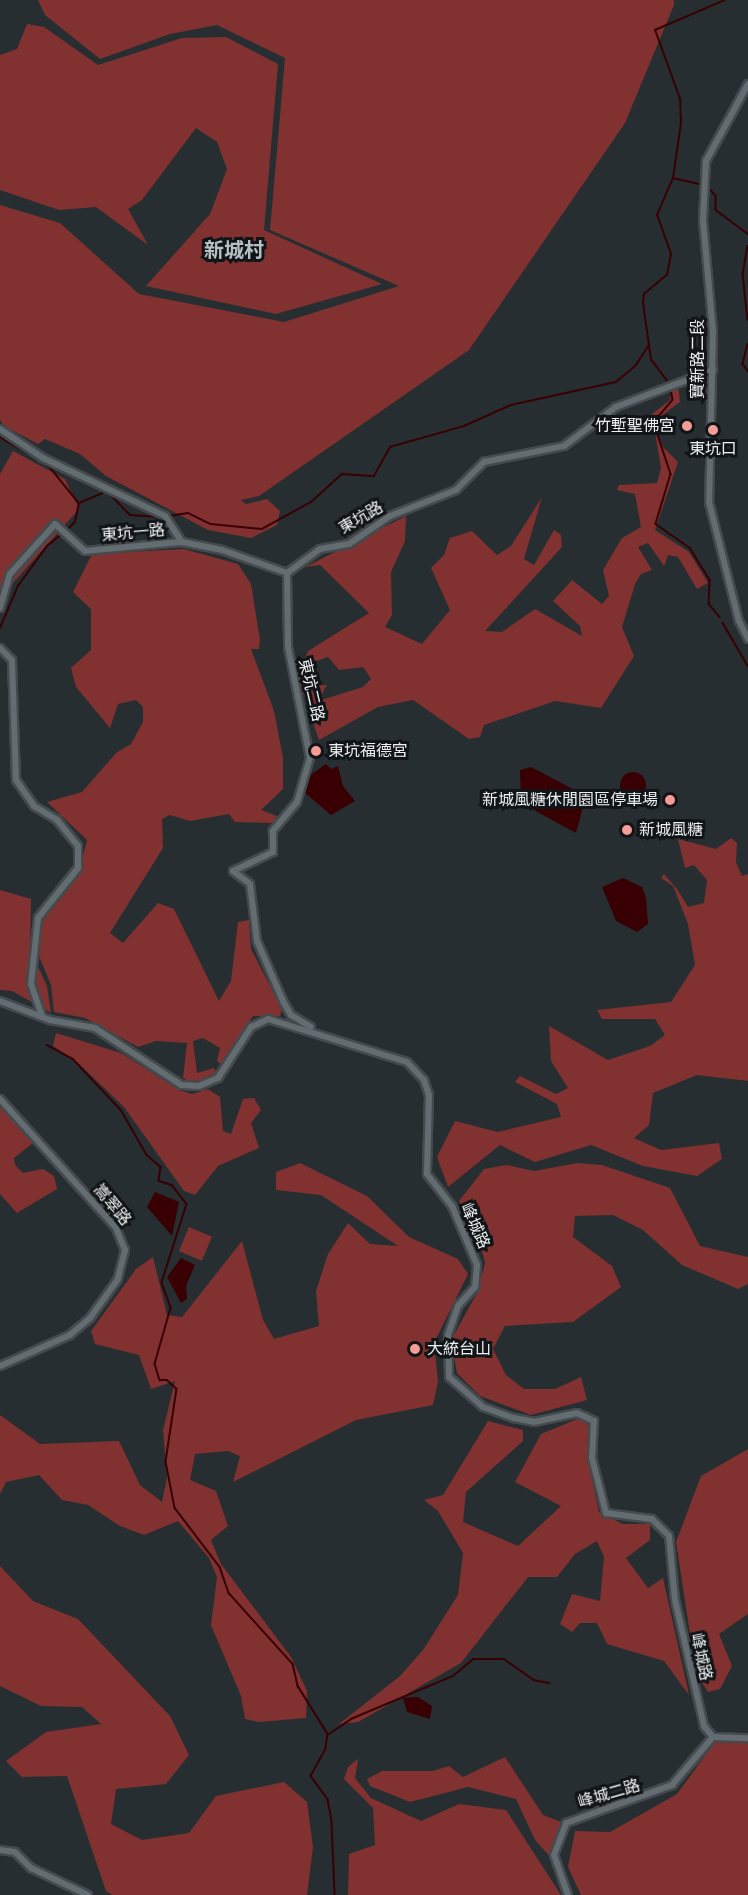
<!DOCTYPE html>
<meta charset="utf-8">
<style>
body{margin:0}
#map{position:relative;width:748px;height:1895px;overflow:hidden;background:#262e31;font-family:Arial,"Noto Sans TC",sans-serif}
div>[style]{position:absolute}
.green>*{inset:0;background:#81312f;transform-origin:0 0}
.water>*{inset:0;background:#380002}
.round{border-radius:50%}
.stream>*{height:1.5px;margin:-0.75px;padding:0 0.75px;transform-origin:0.75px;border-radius:0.75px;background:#380002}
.roads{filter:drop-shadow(2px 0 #444a4d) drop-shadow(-2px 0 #444a4d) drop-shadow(0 2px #444a4d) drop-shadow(0 -2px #444a4d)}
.minor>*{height:6px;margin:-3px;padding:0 3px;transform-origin:3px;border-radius:3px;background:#636c70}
.dots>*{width:16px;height:16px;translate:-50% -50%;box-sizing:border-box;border:3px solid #121517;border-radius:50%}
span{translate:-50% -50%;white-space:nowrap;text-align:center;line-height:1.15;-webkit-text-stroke:6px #121517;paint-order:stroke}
.street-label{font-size:16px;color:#ebf0f2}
.poi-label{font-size:16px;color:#ebf0f2}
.right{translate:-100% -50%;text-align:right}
.left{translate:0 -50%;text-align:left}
.quarter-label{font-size:20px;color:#b7c0c5;font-weight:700}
</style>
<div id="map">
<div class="green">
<i style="clip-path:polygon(38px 0,674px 0,674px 5px,625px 123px,469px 350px,259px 496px,241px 500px,246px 504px,267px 499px,280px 511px,277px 525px,251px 538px,208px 530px,106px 476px,80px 454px,45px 439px,38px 444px,4px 426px,0 420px,0 205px,60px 223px,139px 294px,284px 322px,399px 286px,270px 230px,285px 58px,217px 25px,170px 34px,100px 59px,45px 15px)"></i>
<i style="clip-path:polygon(27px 24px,44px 27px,98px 65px,182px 38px,226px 37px,278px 64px,264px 230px,382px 284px,276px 314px,146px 286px,210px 214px,227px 169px,217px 142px,196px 128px,142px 200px,128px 209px,148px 245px,96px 207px,59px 210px,0 190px,0 55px,17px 49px)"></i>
<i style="clip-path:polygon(678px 385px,680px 402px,661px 416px,656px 429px,663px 447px,678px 462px,655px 530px,689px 552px,708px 583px,697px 589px,678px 557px,668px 555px,664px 566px,648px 543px,638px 547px,652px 570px,641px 574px,635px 584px,622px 627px,634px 656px,601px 708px,555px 701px,484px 725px,480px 737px,469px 739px,413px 700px,378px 707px,319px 740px,301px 687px,327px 685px,318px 701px,363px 687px,371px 679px,363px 667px,339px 670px,328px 657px,302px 666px,308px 651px,369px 613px,320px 565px,305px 567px,406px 516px,405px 541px,391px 572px,392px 615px,385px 627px,422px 644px,450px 610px,431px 568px,444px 555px,450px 538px,472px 531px,497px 555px,511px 546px,542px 497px,524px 559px,534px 565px,554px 530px,561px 535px,562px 547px,485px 631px,502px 632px,535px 609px,582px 636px,580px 626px,553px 601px,572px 580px,602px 604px,609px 596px,603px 570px,622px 538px,641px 527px,635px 494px,617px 490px,619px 485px,657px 483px,661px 468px,652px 414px,670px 400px,672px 386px)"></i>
<i style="clip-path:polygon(13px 451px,65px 479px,79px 509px,5px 592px,0 588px,0 474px)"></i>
<i style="clip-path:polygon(184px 549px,238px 564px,251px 584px,260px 640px,259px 649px,251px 649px,274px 711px,283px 758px,283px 789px,261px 810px,277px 816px,273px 823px,235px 822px,229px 814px,190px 821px,170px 815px,162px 819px,163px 848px,110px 933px,123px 943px,158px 903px,174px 909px,219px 1001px,231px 981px,238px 922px,249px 920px,251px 949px,282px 1009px,280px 1016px,253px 1016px,222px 1065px,217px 1061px,220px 1048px,203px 1038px,193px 1041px,197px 1073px,214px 1068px,217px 1074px,191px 1083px,183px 1078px,187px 1043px,156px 1041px,138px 1047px,85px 1018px,54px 1012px,51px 985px,36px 949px,46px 909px,79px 871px,87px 840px,47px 802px,82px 792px,116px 753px,131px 744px,143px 722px,143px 707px,136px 700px,118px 704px,110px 728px,76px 687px,71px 668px,91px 650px,91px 609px,73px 592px,92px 554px)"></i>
<i style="clip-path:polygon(731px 838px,737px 843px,736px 862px,742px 876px,748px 874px,748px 1081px,697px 1075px,653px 1093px,649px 1125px,634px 1138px,661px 1150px,719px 1143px,722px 1159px,697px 1176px,643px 1166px,591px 1145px,535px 1162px,500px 1145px,448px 1187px,437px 1157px,455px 1121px,498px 1132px,561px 1117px,557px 1104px,515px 1082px,520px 1076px,556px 1094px,568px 1088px,551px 1061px,549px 1026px,608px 1060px,650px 1046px,665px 1035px,655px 1019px,602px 1019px,597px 1010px,671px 1002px,695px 965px,688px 924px,673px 886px,661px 878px,664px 874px,677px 889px,688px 907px,704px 903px,707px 880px,694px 865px,685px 868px,678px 839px,716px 849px)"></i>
<i style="clip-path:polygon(0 890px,31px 899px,30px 949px,47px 986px,51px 1013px,12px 991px,0 990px)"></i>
<i style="clip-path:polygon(56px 1033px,121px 1053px,179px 1090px,192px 1094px,208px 1089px,220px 1097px,223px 1131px,231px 1134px,243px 1099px,254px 1098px,261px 1110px,251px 1123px,259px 1148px,218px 1166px,195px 1195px,184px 1191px,124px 1107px,76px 1061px,53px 1046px)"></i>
<i style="clip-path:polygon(0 1100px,33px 1143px,14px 1158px,15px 1165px,23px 1173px,43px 1169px,54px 1176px,57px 1189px,17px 1213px,0 1194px)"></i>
<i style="clip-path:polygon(300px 1163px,367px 1196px,409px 1237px,458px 1259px,468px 1274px,434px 1343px,438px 1382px,433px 1405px,356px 1420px,233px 1482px,240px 1456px,228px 1451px,195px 1454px,190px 1480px,216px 1491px,228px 1526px,211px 1540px,221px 1564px,291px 1657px,307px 1691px,306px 1718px,259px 1722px,245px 1719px,241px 1696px,211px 1625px,217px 1577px,209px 1558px,178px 1521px,144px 1535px,120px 1526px,88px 1505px,62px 1500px,39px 1475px,6px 1482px,0 1494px,0 1415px,40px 1444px,119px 1441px,140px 1485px,162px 1502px,167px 1477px,163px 1430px,175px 1381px,151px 1389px,139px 1355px,95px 1344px,91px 1331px,136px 1269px,153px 1257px,167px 1315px,182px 1317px,242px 1241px,263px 1320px,274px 1339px,319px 1326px,316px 1291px,328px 1254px,348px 1223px,370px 1244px,398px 1246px,321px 1195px,276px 1190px,276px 1172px)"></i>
<i style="clip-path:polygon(578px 1163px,602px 1165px,670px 1188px,700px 1246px,748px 1257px,748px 1284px,738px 1289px,682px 1265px,643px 1230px,613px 1215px,575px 1216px,573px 1237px,612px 1266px,621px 1287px,573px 1322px,505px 1326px,493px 1349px,506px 1375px,524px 1389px,555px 1389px,581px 1377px,587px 1400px,531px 1415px,480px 1396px,457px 1373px,451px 1340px,477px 1293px,485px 1263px,477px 1232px,459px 1201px,484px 1169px,507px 1165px,534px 1171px)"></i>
<i style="left:189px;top:1227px;width:25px;height:26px;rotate:23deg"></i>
<i style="clip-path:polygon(582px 1417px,592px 1430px,588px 1461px,599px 1512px,623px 1524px,650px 1524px,650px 1540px,626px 1558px,648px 1588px,663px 1578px,689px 1695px,664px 1661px,607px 1644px,597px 1623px,580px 1623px,572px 1632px,560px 1624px,572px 1594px,600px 1601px,604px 1557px,597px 1541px,575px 1554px,557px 1577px,528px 1577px,461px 1663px,358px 1722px,339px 1724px,400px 1676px,423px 1650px,458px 1595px,463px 1553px,438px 1511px,424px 1500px,443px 1495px,488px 1421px,523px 1430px,523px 1441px,466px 1492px,463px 1522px,518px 1546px,561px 1506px,515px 1482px,541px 1434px)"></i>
<i style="clip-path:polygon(748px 1449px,748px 1614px,719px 1634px,732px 1666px,720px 1689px,708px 1692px,696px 1673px,676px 1542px,701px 1476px)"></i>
<i style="clip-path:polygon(0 1566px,33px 1601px,78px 1619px,170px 1716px,189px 1755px,166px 1784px,116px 1789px,111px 1824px,142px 1840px,189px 1833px,216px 1796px,284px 1782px,307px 1802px,313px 1847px,307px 1895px,112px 1895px,106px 1891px,67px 1776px,22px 1777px,6px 1761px,46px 1732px,101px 1724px,82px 1707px,41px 1706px,0 1686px)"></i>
<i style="clip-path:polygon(717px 1739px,748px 1742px,748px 1895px,581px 1895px,568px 1867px,575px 1831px,610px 1832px,677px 1794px)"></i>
<i style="clip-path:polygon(505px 1757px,543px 1815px,561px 1822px,551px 1858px,535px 1840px,516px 1799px,468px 1787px,410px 1802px,370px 1786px,367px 1779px,382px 1771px,433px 1771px,449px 1766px,463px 1777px)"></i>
<i style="clip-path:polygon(358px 1759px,355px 1778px,371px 1798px,421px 1821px,459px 1804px,506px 1810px,561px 1895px,348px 1895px,349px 1854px,375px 1845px,373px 1808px,344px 1779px,348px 1767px)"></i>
</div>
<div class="water">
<i style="clip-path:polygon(326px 764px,331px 769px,338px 766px,343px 786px,355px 801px,331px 815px,304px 792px,306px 778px)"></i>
<i style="clip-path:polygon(531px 767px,586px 796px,576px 833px,521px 803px,520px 770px)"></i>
<i class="round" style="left:620px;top:772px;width:26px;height:26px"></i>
<i style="clip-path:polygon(623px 878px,642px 887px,646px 898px,648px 924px,637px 932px,616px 921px,602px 887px)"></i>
<i style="clip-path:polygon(155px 1192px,179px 1202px,172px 1236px,147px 1207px)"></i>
<i style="clip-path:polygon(181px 1258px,195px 1265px,186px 1286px,187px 1299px,181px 1303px,167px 1277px)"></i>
<i style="clip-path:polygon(418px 1697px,432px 1706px,430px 1719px,407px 1712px,403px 1698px)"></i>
</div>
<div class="stream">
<i style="left:673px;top:178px;width:31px;rotate:13deg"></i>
<i style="left:707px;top:186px;width:13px;rotate:48deg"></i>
<i style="left:716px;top:196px;width:14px;rotate:90deg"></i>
<i style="left:716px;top:210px;width:40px;rotate:37deg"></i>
<i style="left:748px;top:246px;width:28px;rotate:100deg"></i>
<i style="left:743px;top:274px;width:46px;rotate:83.8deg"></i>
<i style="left:748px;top:344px;width:21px;rotate:104deg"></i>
<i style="left:743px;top:364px;width:9px;rotate:54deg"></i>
<i style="left:670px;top:385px;width:31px;rotate:-127deg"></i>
<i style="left:651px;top:360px;width:58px;rotate:-98deg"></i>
<i style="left:643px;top:303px;width:9px;rotate:-84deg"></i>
<i style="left:644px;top:294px;width:30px;rotate:-40deg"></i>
<i style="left:667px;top:275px;width:21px;rotate:-79deg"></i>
<i style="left:671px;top:254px;width:41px;rotate:-109.7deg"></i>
<i style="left:657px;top:215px;width:40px;rotate:-66.6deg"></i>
<i style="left:673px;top:178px;width:56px;rotate:-81.7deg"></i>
<i style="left:681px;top:123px;width:24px;rotate:-92deg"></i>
<i style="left:680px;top:99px;width:73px;rotate:-109.9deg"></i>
<i style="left:655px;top:30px;width:76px;rotate:-23.2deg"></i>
<i style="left:671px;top:389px;width:11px;rotate:80deg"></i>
<i style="left:673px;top:400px;width:30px;rotate:130deg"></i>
<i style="left:654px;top:423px;width:54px;rotate:71.6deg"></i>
<i style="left:671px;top:474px;width:52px;rotate:106.7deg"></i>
<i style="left:656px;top:524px;width:42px;rotate:35.2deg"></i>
<i style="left:690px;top:548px;width:38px;rotate:58deg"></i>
<i style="left:710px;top:580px;width:24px;rotate:92deg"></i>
<i style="left:709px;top:604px;width:17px;rotate:50deg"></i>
<i style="left:0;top:437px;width:57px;rotate:30.6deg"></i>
<i style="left:49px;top:466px;width:48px;rotate:51deg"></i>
<i style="left:79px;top:503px;width:30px;rotate:-23deg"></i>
<i style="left:107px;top:491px;width:33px;rotate:46deg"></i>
<i style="left:130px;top:515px;width:32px;rotate:4deg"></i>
<i style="left:169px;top:516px;width:19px;rotate:-9deg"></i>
<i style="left:188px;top:513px;width:25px;rotate:26deg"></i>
<i style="left:211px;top:524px;width:51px;rotate:5.6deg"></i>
<i style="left:262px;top:529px;width:56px;rotate:-28.9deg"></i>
<i style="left:311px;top:502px;width:42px;rotate:-42.1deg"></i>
<i style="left:342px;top:474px;width:32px;rotate:4deg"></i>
<i style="left:374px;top:476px;width:33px;rotate:-61deg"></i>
<i style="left:390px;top:447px;width:77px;rotate:-15.8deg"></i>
<i style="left:464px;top:426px;width:51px;rotate:-24.1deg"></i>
<i style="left:511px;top:405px;width:107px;rotate:-12.4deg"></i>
<i style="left:616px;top:382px;width:26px;rotate:-40deg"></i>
<i style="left:636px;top:365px;width:24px;rotate:-57deg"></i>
<i style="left:67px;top:530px;width:11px;rotate:-45deg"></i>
<i style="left:75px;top:522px;width:19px;rotate:-78deg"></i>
<i style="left:723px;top:623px;width:50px;rotate:59.8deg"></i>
<i style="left:0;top:628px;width:46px;rotate:-66.8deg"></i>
<i style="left:18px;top:586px;width:49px;rotate:-54.1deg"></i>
<i style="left:47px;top:546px;width:21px;rotate:-39deg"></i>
<i style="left:47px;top:1045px;width:30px;rotate:28deg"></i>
<i style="left:73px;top:1059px;width:70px;rotate:46.7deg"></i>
<i style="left:121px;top:1110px;width:52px;rotate:60deg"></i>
<i style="left:147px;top:1155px;width:18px;rotate:41deg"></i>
<i style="left:161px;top:1167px;width:14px;rotate:98deg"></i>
<i style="left:159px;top:1181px;width:14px;rotate:17deg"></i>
<i style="left:172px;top:1185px;width:24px;rotate:52deg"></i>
<i style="left:187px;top:1204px;width:83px;rotate:107.6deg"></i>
<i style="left:162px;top:1283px;width:27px;rotate:70deg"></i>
<i style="left:171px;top:1308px;width:58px;rotate:105.9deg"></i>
<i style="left:155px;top:1364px;width:17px;rotate:73deg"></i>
<i style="left:160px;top:1380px;width:7px"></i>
<i style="left:167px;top:1380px;width:13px;rotate:42deg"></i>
<i style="left:177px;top:1389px;width:74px;rotate:98.6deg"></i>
<i style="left:166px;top:1462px;width:47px;rotate:78.9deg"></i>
<i style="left:175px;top:1508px;width:74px;rotate:52.7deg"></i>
<i style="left:220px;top:1567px;width:28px;rotate:71deg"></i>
<i style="left:229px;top:1593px;width:96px;rotate:48deg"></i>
<i style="left:293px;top:1664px;width:23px;rotate:77deg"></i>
<i style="left:298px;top:1686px;width:57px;rotate:58deg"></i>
<i style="left:328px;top:1734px;width:15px;rotate:98deg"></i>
<i style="left:326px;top:1749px;width:31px;rotate:119deg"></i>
<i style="left:311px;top:1776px;width:29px;rotate:54deg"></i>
<i style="left:328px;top:1799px;width:23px;rotate:80deg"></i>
<i style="left:332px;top:1822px;width:73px;rotate:87.6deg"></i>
<i style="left:329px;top:1734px;width:27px;rotate:-34deg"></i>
<i style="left:351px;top:1719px;width:111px;rotate:-22.9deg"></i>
<i style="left:453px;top:1676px;width:26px;rotate:-40deg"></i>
<i style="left:473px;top:1659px;width:31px"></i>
<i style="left:504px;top:1659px;width:37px;rotate:35deg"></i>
<i style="left:534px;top:1680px;width:16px;rotate:11deg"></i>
</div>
<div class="roads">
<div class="minor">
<i style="left:748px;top:84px;width:88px;rotate:118.6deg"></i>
<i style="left:706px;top:161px;width:59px;rotate:92.9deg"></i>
<i style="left:703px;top:220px;width:112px;rotate:84.9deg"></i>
<i style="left:713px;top:332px;width:170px;rotate:91.3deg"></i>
<i style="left:709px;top:502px;width:123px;rotate:75.9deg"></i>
<i style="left:739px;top:621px;width:20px;rotate:63deg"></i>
<i style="left:0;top:429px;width:52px;rotate:34deg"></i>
<i style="left:43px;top:458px;width:135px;rotate:25.4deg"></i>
<i style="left:165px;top:516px;width:31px;rotate:57deg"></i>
<i style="left:182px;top:542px;width:41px;rotate:11.3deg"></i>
<i style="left:222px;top:550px;width:69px;rotate:19.5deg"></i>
<i style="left:287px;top:573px;width:41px;rotate:-36deg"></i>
<i style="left:320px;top:549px;width:29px;rotate:-10deg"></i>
<i style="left:349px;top:544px;width:50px;rotate:-34.3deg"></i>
<i style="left:390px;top:516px;width:71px;rotate:-21.5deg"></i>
<i style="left:456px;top:490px;width:40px;rotate:-45deg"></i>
<i style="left:484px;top:462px;width:82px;rotate:-11.3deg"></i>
<i style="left:564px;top:446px;width:65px;rotate:-36.9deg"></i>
<i style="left:616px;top:407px;width:104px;rotate:-20.9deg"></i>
<i style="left:287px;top:573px;width:74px;rotate:89.2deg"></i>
<i style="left:288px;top:647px;width:113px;rotate:78.8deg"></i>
<i style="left:310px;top:758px;width:46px;rotate:106.5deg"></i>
<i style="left:297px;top:802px;width:38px;rotate:130deg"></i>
<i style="left:273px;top:831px;width:21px;rotate:90deg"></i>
<i style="left:273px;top:852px;width:44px;rotate:154.6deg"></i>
<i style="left:233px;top:871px;width:21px;rotate:37deg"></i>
<i style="left:250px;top:884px;width:57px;rotate:83deg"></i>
<i style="left:257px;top:941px;width:68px;rotate:66.5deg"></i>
<i style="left:284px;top:1003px;width:14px;rotate:60deg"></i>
<i style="left:291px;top:1015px;width:23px;rotate:31deg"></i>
<i style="left:0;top:608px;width:35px;rotate:-74deg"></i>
<i style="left:10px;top:574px;width:67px;rotate:-48deg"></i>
<i style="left:55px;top:524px;width:40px;rotate:42deg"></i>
<i style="left:85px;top:551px;width:96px;rotate:-5.4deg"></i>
<i style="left:0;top:648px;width:17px;rotate:45deg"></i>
<i style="left:12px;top:660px;width:120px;rotate:88.1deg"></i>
<i style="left:16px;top:780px;width:32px;rotate:55deg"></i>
<i style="left:34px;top:806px;width:27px;rotate:31deg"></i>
<i style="left:57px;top:820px;width:33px;rotate:51deg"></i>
<i style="left:78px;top:846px;width:22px;rotate:90deg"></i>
<i style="left:78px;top:868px;width:64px;rotate:128.7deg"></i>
<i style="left:38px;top:918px;width:66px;rotate:96.1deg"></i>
<i style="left:31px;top:984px;width:34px;rotate:71deg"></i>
<i style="left:0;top:1001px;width:53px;rotate:20.8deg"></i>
<i style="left:50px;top:1020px;width:46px;rotate:10.1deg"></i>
<i style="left:95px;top:1028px;width:103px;rotate:33.5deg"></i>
<i style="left:181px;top:1085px;width:18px;rotate:3deg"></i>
<i style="left:199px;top:1086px;width:21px;rotate:-23deg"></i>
<i style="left:218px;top:1078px;width:61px;rotate:-57.1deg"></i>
<i style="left:251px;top:1027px;width:19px;rotate:-25deg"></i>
<i style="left:268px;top:1019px;width:145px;rotate:17.2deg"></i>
<i style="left:407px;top:1062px;width:25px;rotate:47deg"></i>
<i style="left:424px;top:1080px;width:16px;rotate:72deg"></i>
<i style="left:429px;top:1095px;width:79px;rotate:91.5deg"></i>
<i style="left:427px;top:1174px;width:41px;rotate:52deg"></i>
<i style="left:452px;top:1206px;width:64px;rotate:67deg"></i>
<i style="left:477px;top:1265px;width:22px;rotate:95deg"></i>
<i style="left:475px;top:1287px;width:25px;rotate:132deg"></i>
<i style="left:458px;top:1306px;width:31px;rotate:109deg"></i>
<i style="left:448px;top:1335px;width:42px;rotate:88.6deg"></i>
<i style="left:449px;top:1377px;width:45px;rotate:41.4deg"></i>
<i style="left:483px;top:1407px;width:33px;rotate:20deg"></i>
<i style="left:514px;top:1418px;width:20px;rotate:11deg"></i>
<i style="left:534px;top:1422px;width:44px;rotate:-11.8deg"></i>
<i style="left:577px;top:1413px;width:19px;rotate:25deg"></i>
<i style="left:594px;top:1421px;width:37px;rotate:93deg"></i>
<i style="left:592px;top:1458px;width:57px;rotate:75.7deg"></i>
<i style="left:606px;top:1513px;width:46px;rotate:7.4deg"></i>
<i style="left:652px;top:1519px;width:24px;rotate:45deg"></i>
<i style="left:669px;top:1536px;width:64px;rotate:84.6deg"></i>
<i style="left:675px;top:1600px;width:129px;rotate:77deg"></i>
<i style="left:704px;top:1726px;width:14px;rotate:51deg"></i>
<i style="left:713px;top:1737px;width:35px;rotate:2deg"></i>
<i style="left:0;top:1099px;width:173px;rotate:48deg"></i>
<i style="left:116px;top:1228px;width:24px;rotate:68deg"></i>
<i style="left:125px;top:1250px;width:30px;rotate:104deg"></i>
<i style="left:118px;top:1279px;width:48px;rotate:125.7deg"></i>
<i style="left:90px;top:1318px;width:26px;rotate:140deg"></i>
<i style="left:70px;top:1335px;width:77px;rotate:156.1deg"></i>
<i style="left:0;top:1850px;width:15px;rotate:8deg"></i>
<i style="left:15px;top:1852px;width:23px;rotate:45deg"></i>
<i style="left:31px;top:1868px;width:63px;rotate:25.3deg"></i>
<i style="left:568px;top:1895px;width:42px;rotate:-109.3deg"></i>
<i style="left:554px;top:1855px;width:34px;rotate:-69deg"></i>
<i style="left:566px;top:1823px;width:113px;rotate:-19.7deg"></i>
<i style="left:672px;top:1785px;width:63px;rotate:-49.5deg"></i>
</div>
</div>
<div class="dots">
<i style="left:687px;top:426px;background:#f59c96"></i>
<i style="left:713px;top:430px;background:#f59c96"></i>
<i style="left:316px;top:751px;background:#f59c96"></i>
<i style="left:670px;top:800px;background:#f59c96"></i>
<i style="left:627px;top:830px;background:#f59c96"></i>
<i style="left:415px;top:1349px;background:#f59c96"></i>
</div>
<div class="street-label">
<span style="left:698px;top:359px;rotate:-90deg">寶新路二段</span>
<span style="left:361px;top:518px;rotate:-30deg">東坑路</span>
<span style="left:133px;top:533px;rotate:-5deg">東坑一路</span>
<span style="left:311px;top:690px;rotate:77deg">東坑二路</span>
<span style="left:112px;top:1205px;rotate:50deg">嵩翠路</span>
<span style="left:475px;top:1226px;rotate:66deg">峰城路</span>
<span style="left:701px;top:1657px;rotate:78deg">峰城路</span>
<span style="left:609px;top:1794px;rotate:-16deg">峰城二路</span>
</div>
<div class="poi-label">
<span class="right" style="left:675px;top:426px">竹塹聖佛宮</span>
<span style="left:713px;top:449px">東坑口</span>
<span class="left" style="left:328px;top:751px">東坑福德宮</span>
<span class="right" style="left:658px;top:800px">新城風糖休閒園區停車場</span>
<span class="left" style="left:639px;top:830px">新城風糖</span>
<span class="left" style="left:427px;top:1349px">大統台山</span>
</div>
<div class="quarter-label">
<span style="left:234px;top:250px">新城村</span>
</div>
</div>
